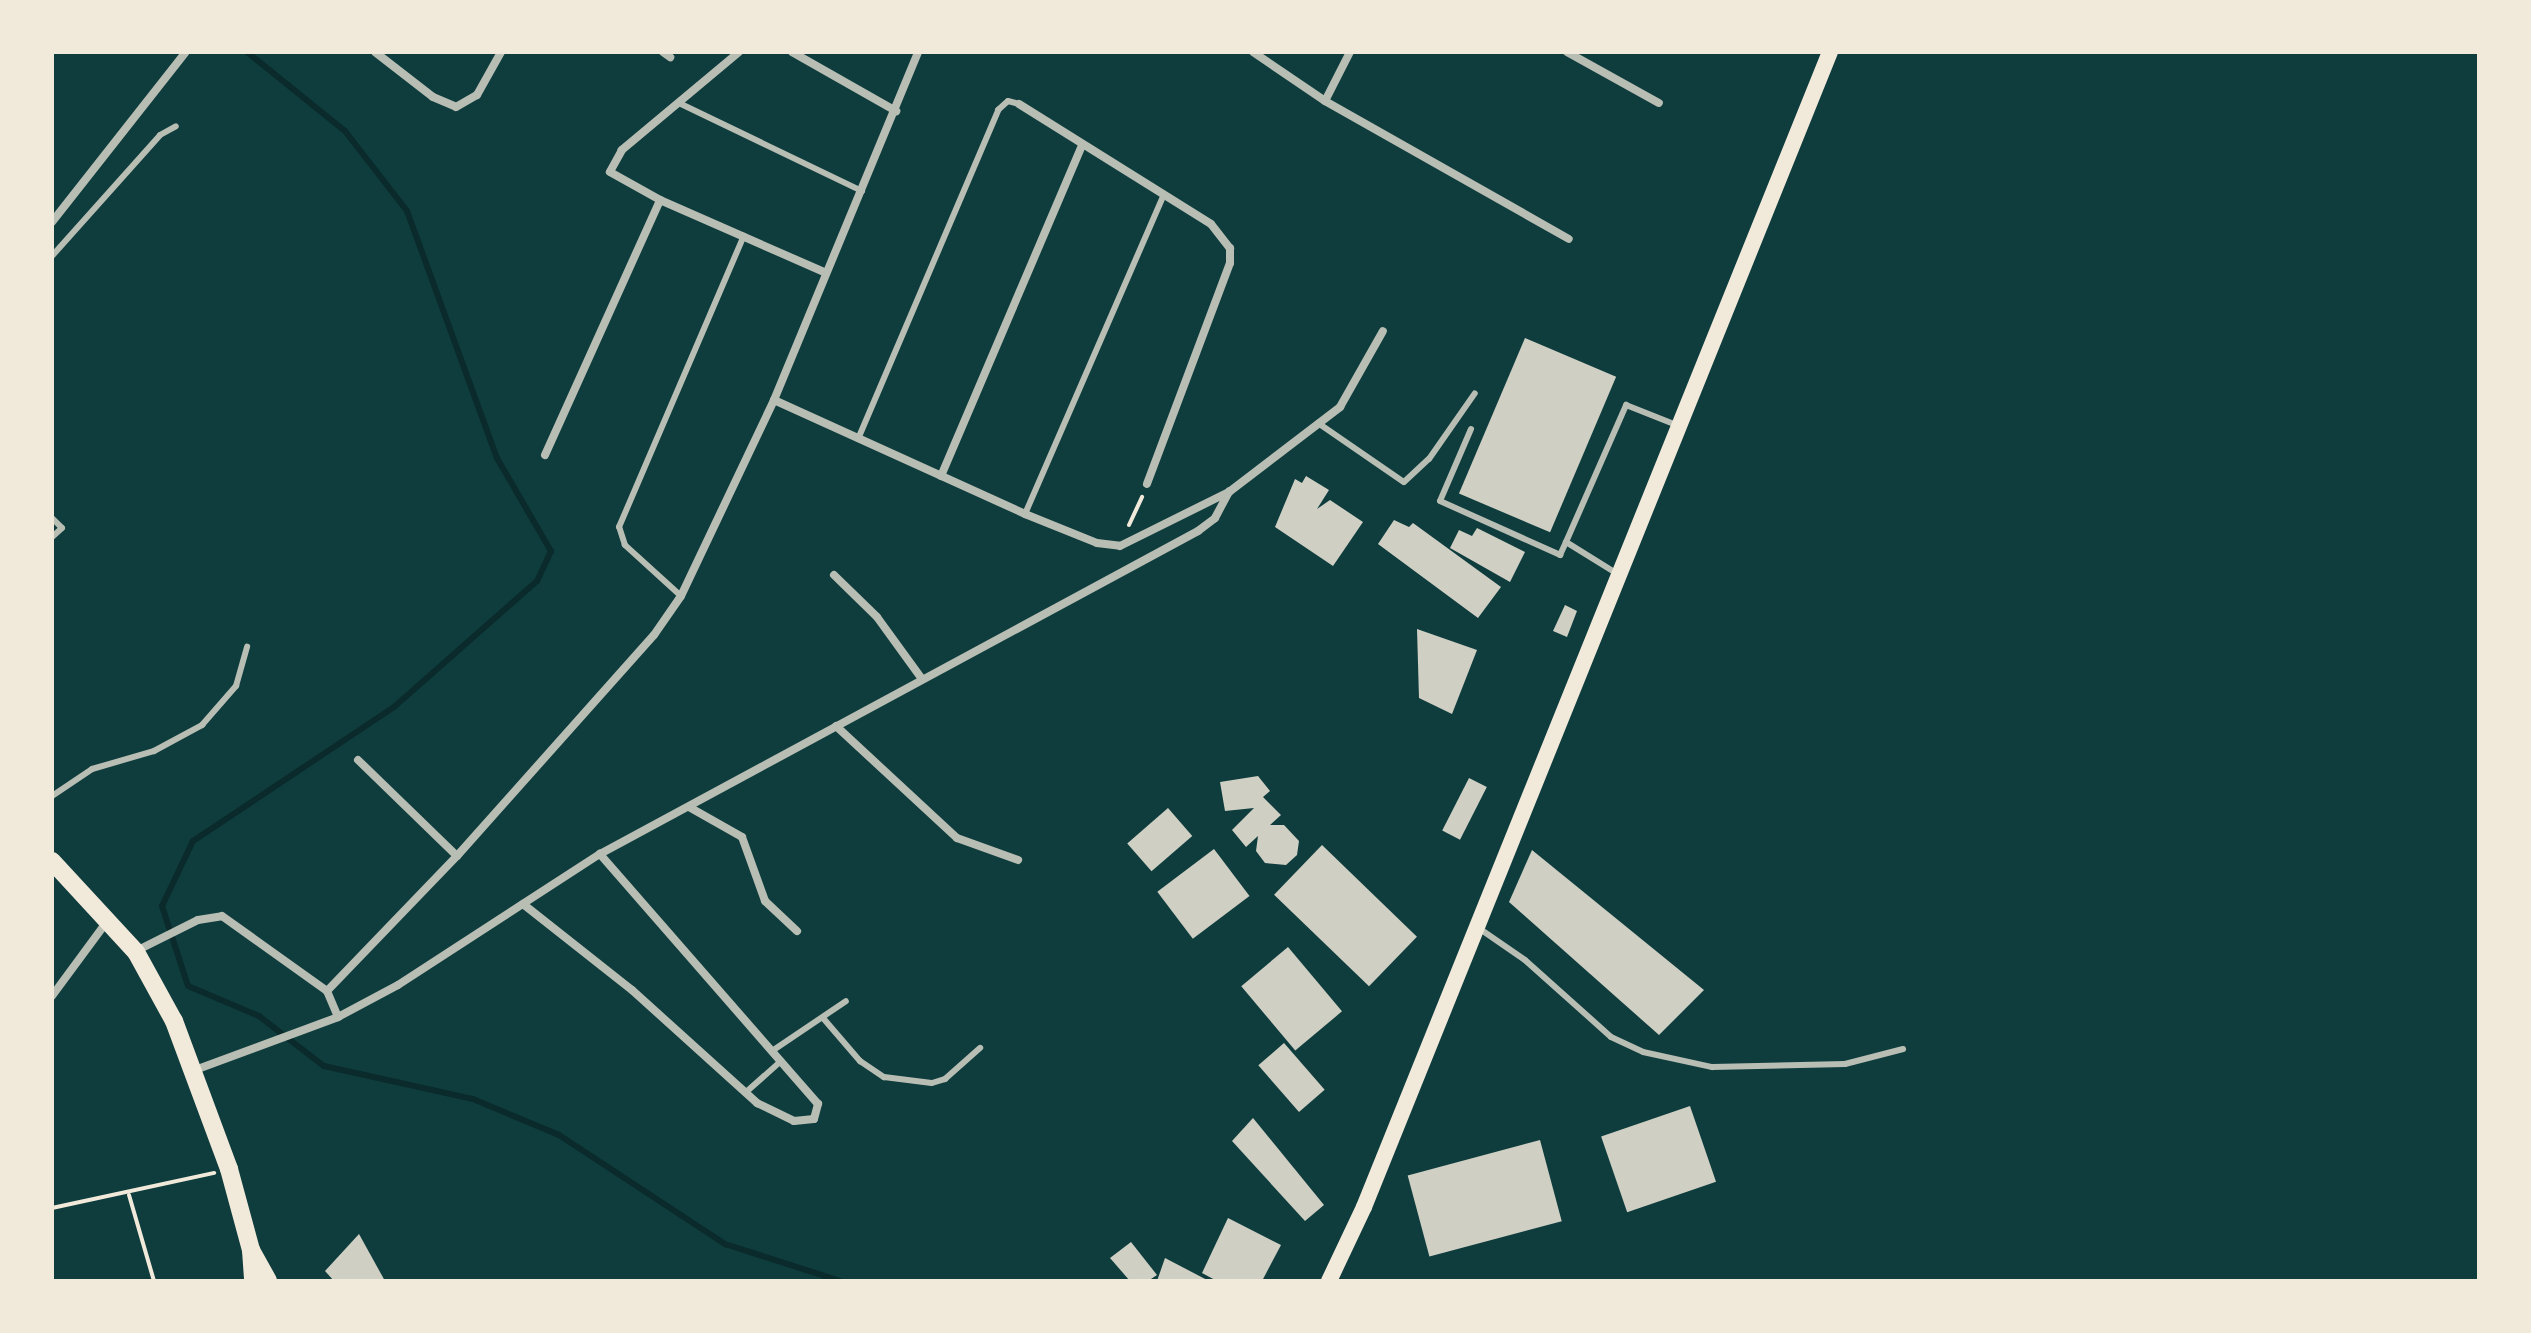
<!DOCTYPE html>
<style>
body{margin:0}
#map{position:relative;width:2531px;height:1333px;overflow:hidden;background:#0f3d3e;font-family:"Fira Sans Condensed",sans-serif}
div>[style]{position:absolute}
.stream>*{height:6px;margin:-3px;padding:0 3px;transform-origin:3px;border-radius:3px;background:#0a2a2b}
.building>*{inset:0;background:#cfcfc3;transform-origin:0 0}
.path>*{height:4px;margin:-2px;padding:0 2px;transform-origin:2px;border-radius:2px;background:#f1e9da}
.service>*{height:6px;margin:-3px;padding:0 3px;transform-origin:3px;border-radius:3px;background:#b8beb3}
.minor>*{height:8px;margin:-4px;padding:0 4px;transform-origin:4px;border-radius:4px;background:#b8beb3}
.secondary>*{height:16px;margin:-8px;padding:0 8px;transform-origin:8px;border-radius:8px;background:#f1e9da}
.primary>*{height:18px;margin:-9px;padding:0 9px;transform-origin:9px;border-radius:9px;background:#f1e9da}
span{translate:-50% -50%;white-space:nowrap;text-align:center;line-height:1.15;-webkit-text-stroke:6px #f1e9da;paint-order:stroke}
.frame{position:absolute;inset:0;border:54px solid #f1e9da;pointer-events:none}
</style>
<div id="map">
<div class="stream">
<i style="left:247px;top:52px;width:126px;rotate:38.9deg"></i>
<i style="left:345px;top:131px;width:101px;rotate:52.2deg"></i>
<i style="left:407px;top:211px;width:263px;rotate:70deg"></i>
<i style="left:497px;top:458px;width:108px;rotate:59.9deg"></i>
<i style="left:551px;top:551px;width:33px;rotate:115deg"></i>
<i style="left:537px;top:581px;width:191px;rotate:138.6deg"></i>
<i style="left:394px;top:707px;width:242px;rotate:146.3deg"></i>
<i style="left:193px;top:841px;width:72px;rotate:115.5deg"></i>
<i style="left:162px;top:906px;width:84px;rotate:72deg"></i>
<i style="left:188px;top:986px;width:77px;rotate:22.9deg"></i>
<i style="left:259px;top:1016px;width:82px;rotate:37.6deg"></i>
<i style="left:324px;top:1066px;width:153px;rotate:12.5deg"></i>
<i style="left:473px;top:1099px;width:93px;rotate:22.7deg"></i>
<i style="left:559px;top:1135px;width:199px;rotate:33.3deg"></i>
<i style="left:725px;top:1244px;width:121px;rotate:17.8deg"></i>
</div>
<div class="building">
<i style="left:1525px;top:338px;width:99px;height:169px;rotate:23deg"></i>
<i style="clip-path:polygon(1306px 476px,1329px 490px,1317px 509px,1330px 500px,1363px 522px,1333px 566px,1275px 527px,1295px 479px,1302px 483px)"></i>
<i style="clip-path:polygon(1394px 520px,1409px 527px,1413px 523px,1501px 587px,1478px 618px,1378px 544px)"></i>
<i style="clip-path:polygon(1477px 528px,1525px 552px,1510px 582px,1450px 548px,1459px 530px,1472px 536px)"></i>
<i style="clip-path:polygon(1565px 605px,1577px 611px,1567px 637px,1553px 631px)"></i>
<i style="clip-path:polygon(1417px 629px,1477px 650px,1452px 714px,1419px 698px)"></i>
<i style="clip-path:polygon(1258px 776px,1270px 791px,1263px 797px,1281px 815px,1270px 825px,1284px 825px,1299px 841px,1297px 855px,1286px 865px,1265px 863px,1256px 851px,1258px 836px,1246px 847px,1232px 830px,1254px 808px,1225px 811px,1220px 782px)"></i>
<i style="left:1469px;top:778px;width:20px;height:59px;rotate:27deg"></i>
<i style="left:1168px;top:808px;width:37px;height:54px;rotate:49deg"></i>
<i style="left:1322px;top:845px;width:132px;height:69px;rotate:44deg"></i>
<i style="left:1214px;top:849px;width:59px;height:71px;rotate:53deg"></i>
<i style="clip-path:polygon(1532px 850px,1704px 990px,1659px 1035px,1509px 902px)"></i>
<i style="left:1288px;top:947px;width:84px;height:61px;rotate:50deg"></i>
<i style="left:1284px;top:1043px;width:62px;height:34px;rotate:49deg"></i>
<i style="left:1690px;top:1106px;width:80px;height:94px;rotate:71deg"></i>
<i style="clip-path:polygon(1253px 1118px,1324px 1205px,1305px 1221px,1232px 1141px)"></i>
<i style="left:1540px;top:1140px;width:84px;height:137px;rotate:75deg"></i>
<i style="clip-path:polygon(1228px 1218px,1281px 1245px,1262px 1281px,1217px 1281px,1202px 1273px)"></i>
<i style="clip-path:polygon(359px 1234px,385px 1281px,334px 1281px,325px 1271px)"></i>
<i style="clip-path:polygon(1131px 1242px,1157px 1275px,1148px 1281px,1130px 1281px,1110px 1258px)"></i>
<i style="clip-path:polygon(1165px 1258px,1209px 1281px,1157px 1281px)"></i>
</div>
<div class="path">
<i style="left:1129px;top:525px;width:31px;rotate:-65deg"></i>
<i style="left:129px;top:1195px;width:90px;rotate:73.8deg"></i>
<i style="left:52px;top:1208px;width:166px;rotate:-12.2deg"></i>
</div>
<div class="service">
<i style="left:681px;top:104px;width:201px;rotate:25.7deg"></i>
<i style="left:52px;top:256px;width:162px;rotate:-48.2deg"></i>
<i style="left:160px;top:135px;width:18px;rotate:-29deg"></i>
<i style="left:1318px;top:423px;width:104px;rotate:34.5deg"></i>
<i style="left:1404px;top:482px;width:34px;rotate:-43deg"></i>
<i style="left:1429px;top:459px;width:80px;rotate:-55.1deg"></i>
<i style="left:1471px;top:429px;width:78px;rotate:113.3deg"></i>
<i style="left:1440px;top:501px;width:132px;rotate:24.2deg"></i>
<i style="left:1560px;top:555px;width:14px;rotate:-65deg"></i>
<i style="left:858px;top:439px;width:358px;rotate:-66.9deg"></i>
<i style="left:998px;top:110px;width:13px;rotate:-42deg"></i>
<i style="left:1008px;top:101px;width:11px;rotate:15deg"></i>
<i style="left:1025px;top:514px;width:347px;rotate:-66.5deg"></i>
<i style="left:52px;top:518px;width:14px;rotate:45deg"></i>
<i style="left:62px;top:528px;width:13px;rotate:138deg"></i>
<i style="left:1616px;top:573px;width:59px;rotate:-148.2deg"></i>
<i style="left:1566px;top:542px;width:150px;rotate:-66.3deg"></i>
<i style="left:1626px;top:405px;width:57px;rotate:21.6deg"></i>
<i style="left:681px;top:596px;width:76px;rotate:-137.7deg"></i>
<i style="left:625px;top:545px;width:19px;rotate:-108deg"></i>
<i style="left:619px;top:527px;width:317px;rotate:-66.8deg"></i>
<i style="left:52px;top:796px;width:48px;rotate:-34deg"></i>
<i style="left:92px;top:769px;width:65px;rotate:-16.2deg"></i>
<i style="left:154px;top:751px;width:55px;rotate:-28.4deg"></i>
<i style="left:202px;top:725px;width:52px;rotate:-48.9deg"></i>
<i style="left:236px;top:686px;width:41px;rotate:-74.2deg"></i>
<i style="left:1480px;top:929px;width:55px;rotate:34.6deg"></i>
<i style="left:1525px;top:960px;width:115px;rotate:41.8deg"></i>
<i style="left:1611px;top:1037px;width:35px;rotate:25deg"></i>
<i style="left:1643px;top:1052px;width:71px;rotate:12.3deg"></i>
<i style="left:1712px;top:1067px;width:133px;rotate:-1.3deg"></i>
<i style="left:1845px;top:1064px;width:60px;rotate:-14.5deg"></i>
<i style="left:823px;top:1018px;width:57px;rotate:49.3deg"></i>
<i style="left:860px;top:1061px;width:29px;rotate:34deg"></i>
<i style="left:884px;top:1077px;width:48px;rotate:7.1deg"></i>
<i style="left:932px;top:1083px;width:14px;rotate:-17deg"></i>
<i style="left:945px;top:1079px;width:47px;rotate:-41.5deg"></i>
<i style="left:772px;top:1051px;width:89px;rotate:-34deg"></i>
<i style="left:745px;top:1093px;width:48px;rotate:-41.6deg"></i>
</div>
<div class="minor">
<i style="left:375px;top:52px;width:73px;rotate:37.8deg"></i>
<i style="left:433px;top:97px;width:25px;rotate:23deg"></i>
<i style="left:456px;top:107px;width:24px;rotate:-30deg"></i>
<i style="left:477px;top:95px;width:49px;rotate:-60.8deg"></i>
<i style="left:663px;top:52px;width:9px;rotate:36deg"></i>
<i style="left:739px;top:52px;width:153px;rotate:140.1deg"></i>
<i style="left:622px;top:150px;width:25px;rotate:119deg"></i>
<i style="left:610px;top:172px;width:57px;rotate:29.2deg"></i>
<i style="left:660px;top:200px;width:181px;rotate:23.7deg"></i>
<i style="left:792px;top:52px;width:120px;rotate:29.6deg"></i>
<i style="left:1253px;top:52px;width:87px;rotate:34.2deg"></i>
<i style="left:1325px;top:101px;width:280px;rotate:29.5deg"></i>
<i style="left:1567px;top:52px;width:105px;rotate:29deg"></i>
<i style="left:1325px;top:101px;width:55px;rotate:-63deg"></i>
<i style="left:1019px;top:104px;width:226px;rotate:32deg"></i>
<i style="left:1211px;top:224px;width:31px;rotate:52deg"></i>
<i style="left:1230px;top:248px;width:15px;rotate:90deg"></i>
<i style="left:1230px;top:263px;width:236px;rotate:110.6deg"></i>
<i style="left:52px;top:222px;width:216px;rotate:-51.8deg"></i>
<i style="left:774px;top:400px;width:276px;rotate:24.4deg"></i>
<i style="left:1025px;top:514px;width:78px;rotate:21.9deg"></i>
<i style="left:1097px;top:543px;width:23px;rotate:7deg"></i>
<i style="left:1120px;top:546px;width:122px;rotate:-26.4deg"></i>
<i style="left:1229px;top:492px;width:140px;rotate:-37.4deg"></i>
<i style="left:1340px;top:407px;width:87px;rotate:-60.5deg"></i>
<i style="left:545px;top:455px;width:280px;rotate:-65.7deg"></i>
<i style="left:941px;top:476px;width:360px;rotate:-66.9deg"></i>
<i style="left:834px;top:575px;width:60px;rotate:44.3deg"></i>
<i style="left:877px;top:617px;width:77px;rotate:54deg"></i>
<i style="left:836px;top:726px;width:165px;rotate:42.8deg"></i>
<i style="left:957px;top:838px;width:65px;rotate:19.8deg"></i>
<i style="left:358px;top:760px;width:138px;rotate:44.1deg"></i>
<i style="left:689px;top:807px;width:61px;rotate:29.5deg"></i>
<i style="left:742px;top:837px;width:68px;rotate:70.2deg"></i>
<i style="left:765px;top:901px;width:44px;rotate:43.2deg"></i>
<i style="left:523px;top:904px;width:139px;rotate:38.3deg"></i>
<i style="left:632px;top:990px;width:169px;rotate:42.1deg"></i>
<i style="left:757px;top:1103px;width:41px;rotate:25.9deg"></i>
<i style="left:794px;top:1121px;width:20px;rotate:-6deg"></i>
<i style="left:814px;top:1119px;width:16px;rotate:-75deg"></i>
<i style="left:818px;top:1104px;width:332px;rotate:-131.1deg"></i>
<i style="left:136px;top:951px;width:69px;rotate:-26.6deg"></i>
<i style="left:198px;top:920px;width:24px;rotate:-9deg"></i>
<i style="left:222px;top:916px;width:129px;rotate:35.5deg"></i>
<i style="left:327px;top:991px;width:187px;rotate:-46.1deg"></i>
<i style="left:457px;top:856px;width:296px;rotate:-48.3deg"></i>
<i style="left:654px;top:635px;width:47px;rotate:-55.3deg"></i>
<i style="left:681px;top:596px;width:217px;rotate:-64.6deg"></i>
<i style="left:774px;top:400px;width:377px;rotate:-67.5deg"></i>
<i style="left:327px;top:991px;width:28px;rotate:67deg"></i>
<i style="left:52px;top:996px;width:94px;rotate:-53.6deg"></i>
<i style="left:195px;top:1070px;width:153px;rotate:-20.3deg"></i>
<i style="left:338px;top:1017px;width:68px;rotate:-28.1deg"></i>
<i style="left:398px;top:985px;width:241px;rotate:-33deg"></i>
<i style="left:600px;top:854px;width:680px;rotate:-28.37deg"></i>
<i style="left:1198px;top:531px;width:21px;rotate:-37deg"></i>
<i style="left:1215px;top:518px;width:30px;rotate:-62deg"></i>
</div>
<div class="secondary">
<i style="left:1329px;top:1281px;width:82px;rotate:-64.7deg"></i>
<i style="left:1364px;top:1207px;width:1245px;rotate:-68.03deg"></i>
</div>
<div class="primary">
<i style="left:52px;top:861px;width:124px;rotate:47.3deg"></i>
<i style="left:136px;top:952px;width:79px;rotate:61.2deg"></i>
<i style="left:174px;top:1021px;width:158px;rotate:69.6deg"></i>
<i style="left:229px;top:1169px;width:84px;rotate:74.8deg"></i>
<i style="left:251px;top:1250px;width:31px;rotate:86deg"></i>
<i style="left:251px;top:1250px;width:35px;rotate:61deg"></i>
</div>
<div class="frame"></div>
</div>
